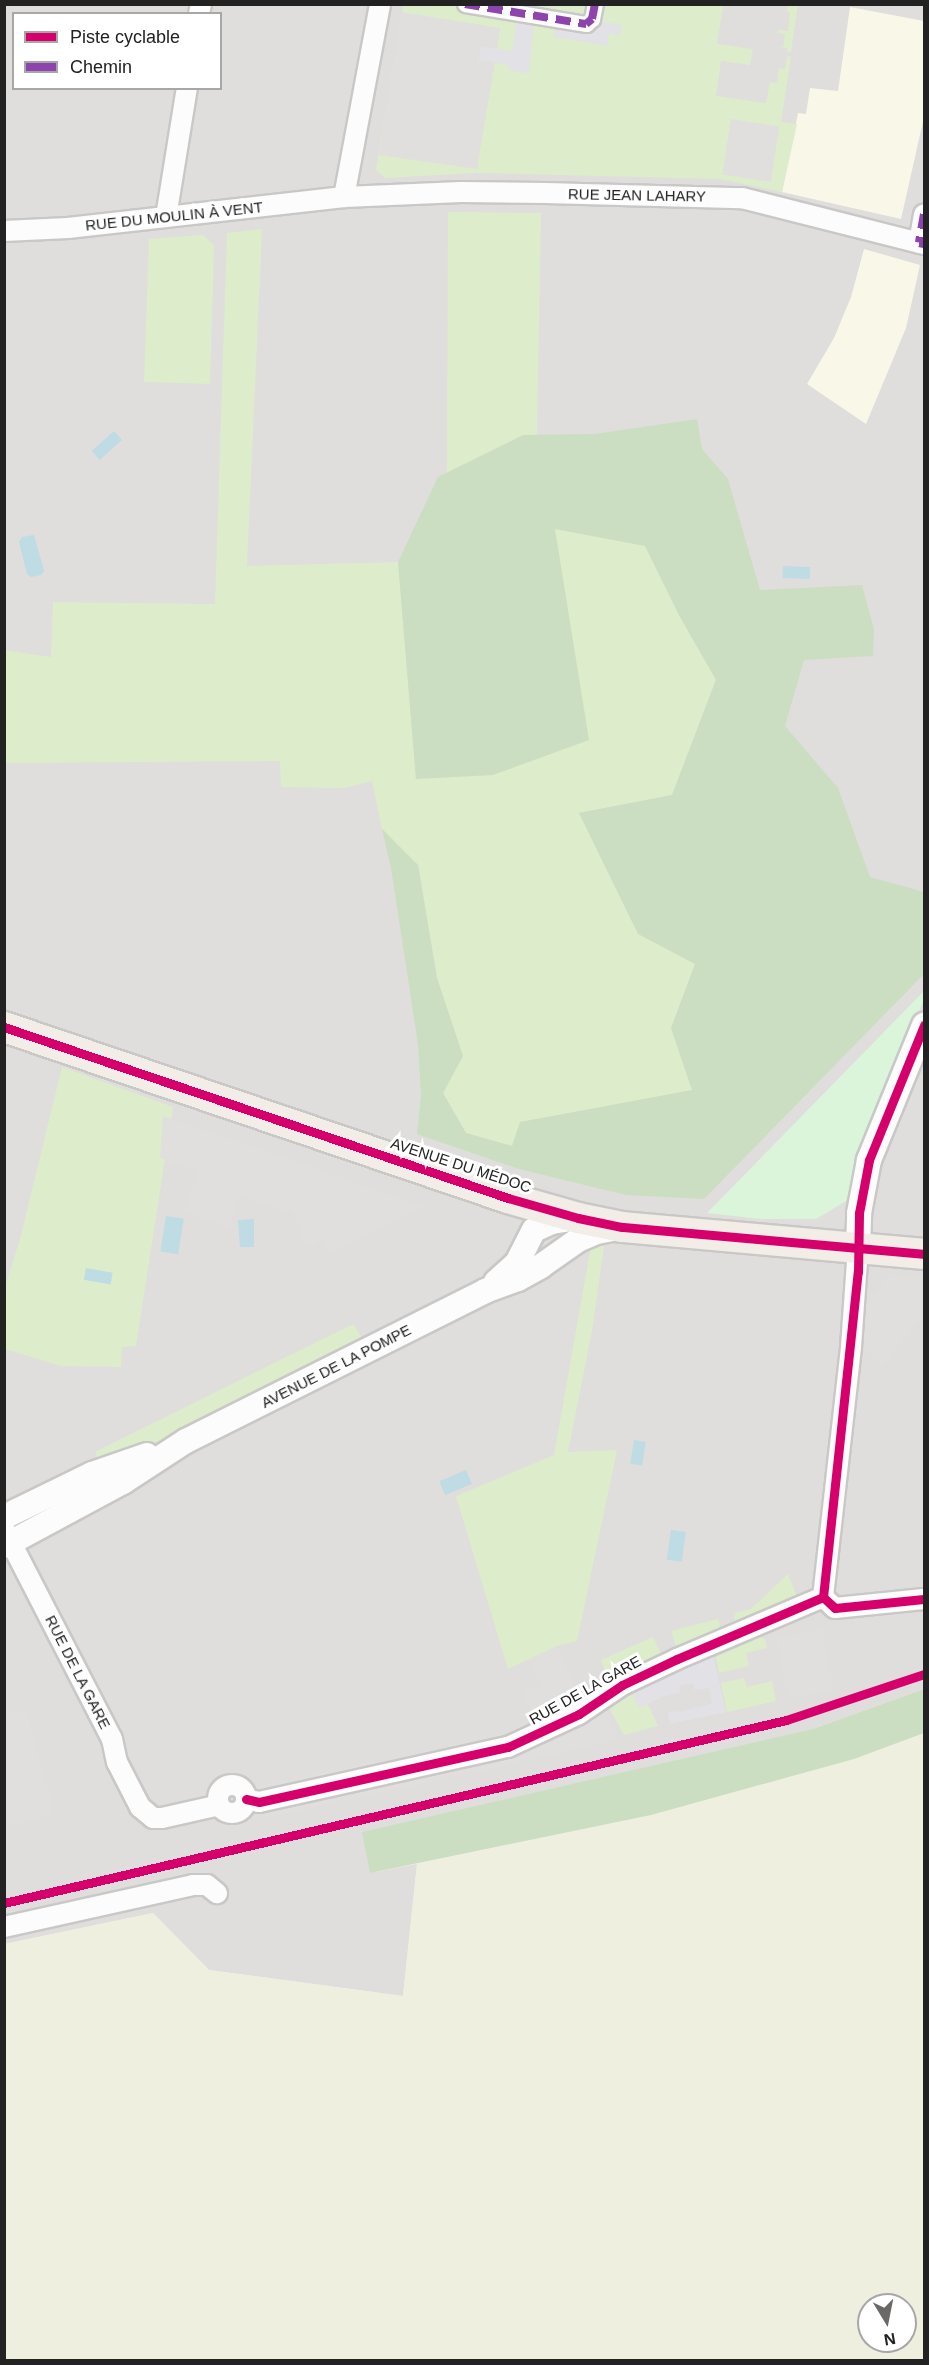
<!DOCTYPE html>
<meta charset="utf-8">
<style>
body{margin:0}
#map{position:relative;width:929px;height:2365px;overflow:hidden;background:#f0eeeb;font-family:Arial,sans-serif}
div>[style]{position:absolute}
.residential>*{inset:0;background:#dfdedc}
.education>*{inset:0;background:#f8f7e8}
.farmland>*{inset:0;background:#efefdf}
.grass>*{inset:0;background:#ddeccb}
.forest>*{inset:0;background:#cbdec1}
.park>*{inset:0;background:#daf5da}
.parking>*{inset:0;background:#e0dfde;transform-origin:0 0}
.plaza>*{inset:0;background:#e2e1e5}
.water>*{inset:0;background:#bfdbe3;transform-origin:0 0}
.roads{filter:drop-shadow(2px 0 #c9c8c7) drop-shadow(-2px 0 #c9c8c7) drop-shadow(0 2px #c9c8c7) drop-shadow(0 -2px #c9c8c7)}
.pedestrian>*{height:15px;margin:-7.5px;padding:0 7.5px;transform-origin:7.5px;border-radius:7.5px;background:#fdfcfc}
.minor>*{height:20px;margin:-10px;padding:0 10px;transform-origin:10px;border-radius:10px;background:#fdfcfc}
.minor>.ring{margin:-10px;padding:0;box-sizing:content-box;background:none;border:20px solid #fdfcfc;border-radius:50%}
.tertiary>*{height:24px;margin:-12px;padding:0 12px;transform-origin:12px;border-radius:12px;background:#fdfcfc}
.primary>*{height:30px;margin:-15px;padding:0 15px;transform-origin:15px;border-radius:15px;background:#f3ede7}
.quiet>*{height:8px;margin-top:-4px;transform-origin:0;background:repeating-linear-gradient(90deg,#8e44ad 0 15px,transparent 0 23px)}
.cycleway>*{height:9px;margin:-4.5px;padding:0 4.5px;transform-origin:4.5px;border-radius:4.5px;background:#d6006c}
span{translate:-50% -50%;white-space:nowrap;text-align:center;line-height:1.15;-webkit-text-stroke:6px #fff;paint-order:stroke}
.street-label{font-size:15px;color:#222}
.frame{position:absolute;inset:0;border:6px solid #222;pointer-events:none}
.legend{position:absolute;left:12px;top:12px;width:210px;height:78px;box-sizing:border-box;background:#fff;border:2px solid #a7a7a7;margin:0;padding:8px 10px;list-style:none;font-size:18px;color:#222}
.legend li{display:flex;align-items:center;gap:12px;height:30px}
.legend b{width:30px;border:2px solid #a7a7a7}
.north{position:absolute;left:857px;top:2293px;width:60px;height:60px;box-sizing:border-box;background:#fff;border:2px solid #a7a7a7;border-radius:50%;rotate:170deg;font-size:16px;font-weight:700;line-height:24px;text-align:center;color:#222}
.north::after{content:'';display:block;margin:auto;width:21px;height:27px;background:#6a6968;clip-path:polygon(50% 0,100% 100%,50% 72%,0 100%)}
</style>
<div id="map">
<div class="residential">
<i style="clip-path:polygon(evenodd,4px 5px,924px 5px,924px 1689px,813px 1729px,370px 1873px,417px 1864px,403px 1996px,209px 1970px,153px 1913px,5px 1944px,4px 5px,14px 14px,220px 14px,220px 88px,14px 88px,14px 14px)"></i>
</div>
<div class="education">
<i style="clip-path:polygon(850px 7px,924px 21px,924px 117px,901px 219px,782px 192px,798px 113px,806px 114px,810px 88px,838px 91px)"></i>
<i style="clip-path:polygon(864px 249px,920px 265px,906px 328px,866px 424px,807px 384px,834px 338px,851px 297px)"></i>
</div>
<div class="farmland">
<i style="clip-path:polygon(evenodd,924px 1733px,924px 2360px,5px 2360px,4px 1944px,153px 1913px,209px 1970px,403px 1996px,417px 1864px,651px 1815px,854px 1759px,924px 1733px,869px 2305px,905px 2305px,905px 2341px,869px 2341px,869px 2305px)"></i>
</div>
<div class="grass">
<i style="clip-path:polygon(403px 5px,723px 5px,717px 44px,753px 49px,750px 65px,721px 61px,716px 96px,766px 103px,770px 82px,777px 83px,779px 68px,785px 69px,787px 56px,791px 57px,781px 122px,797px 124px,782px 192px,720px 179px,477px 173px,385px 178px,376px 170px)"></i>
<i style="clip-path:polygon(788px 5px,798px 5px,791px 52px,787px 52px,787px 48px,776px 47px,783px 47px,785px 34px,777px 33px,778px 30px,788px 31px,790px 13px,787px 12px)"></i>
<i style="clip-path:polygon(448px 212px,541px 213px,537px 434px,554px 528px,645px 546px,680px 617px,716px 679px,672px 795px,579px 813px,638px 933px,695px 964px,671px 1028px,692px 1090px,588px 1110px,513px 1146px,466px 1133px,443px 1093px,463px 1056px,437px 978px,418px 865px,382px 829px,372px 781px,344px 788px,281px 787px,280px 761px,5px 763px,4px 650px,51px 657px,53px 602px,215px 604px,227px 233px,262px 229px,247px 566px,398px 562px,416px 779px,450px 561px,447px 473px)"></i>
<i style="clip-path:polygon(203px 235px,214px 245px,210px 384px,144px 382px,149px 239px)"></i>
<i style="clip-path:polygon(62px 1067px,173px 1107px,136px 1346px,122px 1347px,121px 1367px,61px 1366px,5px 1349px,5px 1287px,20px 1239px)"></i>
<i style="clip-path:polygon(591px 1246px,604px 1246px,592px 1331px,568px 1452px,617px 1450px,577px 1641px,557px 1646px,508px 1669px,456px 1496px,554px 1455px)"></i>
<i style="clip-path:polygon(353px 1324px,362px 1338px,349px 1348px,162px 1440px,99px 1463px,95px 1452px)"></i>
<i style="clip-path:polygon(788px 1574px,797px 1597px,735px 1623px,734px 1613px,751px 1609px)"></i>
<i style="clip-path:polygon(718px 1619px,721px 1629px,676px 1646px,671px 1631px)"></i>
<i style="clip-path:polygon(653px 1637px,661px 1654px,618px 1680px,608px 1677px,601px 1660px)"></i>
<i style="clip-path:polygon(761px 1637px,765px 1639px,767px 1648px,746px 1653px,749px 1666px,719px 1673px,716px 1657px)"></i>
<i style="clip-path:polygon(744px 1678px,747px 1687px,772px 1681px,776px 1701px,727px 1712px,721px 1683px)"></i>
<i style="clip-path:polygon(630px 1691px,640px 1708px,648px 1704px,658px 1726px,624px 1735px,608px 1706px)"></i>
</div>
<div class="forest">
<i style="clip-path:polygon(697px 419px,702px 449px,728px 479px,760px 590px,862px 585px,874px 629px,873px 656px,804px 660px,785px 726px,838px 788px,870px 877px,924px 892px,924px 974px,704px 1199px,626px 1195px,519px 1169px,417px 1134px,421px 1095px,418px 1044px,391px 868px,382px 829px,418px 865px,437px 978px,463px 1056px,443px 1093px,466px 1133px,512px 1146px,520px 1122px,692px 1090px,671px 1028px,695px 964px,638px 934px,579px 813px,672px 795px,716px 680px,680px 617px,645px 546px,555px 529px,589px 740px,493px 775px,416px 779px,398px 562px,438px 477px,523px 435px,595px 434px)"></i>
<i style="clip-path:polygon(924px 1689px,924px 1733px,854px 1759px,651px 1815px,370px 1873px,362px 1832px,813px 1729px)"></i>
</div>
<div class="park">
<i style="clip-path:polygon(924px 991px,924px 999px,860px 1156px,846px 1201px,816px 1219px,761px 1219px,707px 1213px)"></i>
</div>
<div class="parking">
<i style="clip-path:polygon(401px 12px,500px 28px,497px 49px,481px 47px,479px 60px,495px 62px,477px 169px,379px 155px)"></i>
<i style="left:731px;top:119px;width:49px;height:56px;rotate:9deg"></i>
<i style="clip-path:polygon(163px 1116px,245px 1144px,425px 1207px,331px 1253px,322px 1239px,307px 1247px,293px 1213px,240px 1195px,229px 1227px,184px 1212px,198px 1171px,160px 1158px)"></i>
<i style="clip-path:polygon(891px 1273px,924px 1277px,924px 1316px,882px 1365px,862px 1345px,867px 1301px)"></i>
<i style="left:822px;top:1629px;width:62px;height:47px;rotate:79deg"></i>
<i style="clip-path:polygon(557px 1646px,589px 1717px,606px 1710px,619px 1740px,261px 1819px,255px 1787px,523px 1730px,536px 1724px,524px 1693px,540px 1686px,528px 1660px)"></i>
<i style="clip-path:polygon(27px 1710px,54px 1814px,8px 1826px,4px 1813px,5px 1715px)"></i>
</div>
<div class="plaza">
<i style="clip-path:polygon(519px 8px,622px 25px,620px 35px,609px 34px,607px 46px,554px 37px,555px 25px,534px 21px,529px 74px,509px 70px,509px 65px,479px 60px,481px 47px,512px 51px)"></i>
<i style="clip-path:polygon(712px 1651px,726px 1712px,670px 1724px,668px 1712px,683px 1711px,712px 1704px,709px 1688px,695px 1690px,693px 1683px,679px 1686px,680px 1693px,664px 1696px,640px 1708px,630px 1691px)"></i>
</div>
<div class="water">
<i style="left:114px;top:431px;width:12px;height:30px;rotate:48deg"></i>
<i style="clip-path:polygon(34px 535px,44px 571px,41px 575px,31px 577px,27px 574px,19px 542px,22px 537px)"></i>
<i style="left:783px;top:566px;width:27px;height:12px;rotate:2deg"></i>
<i style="left:166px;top:1216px;width:18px;height:36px;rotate:9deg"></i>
<i style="clip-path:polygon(254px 1219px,254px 1247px,240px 1247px,238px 1220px)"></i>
<i style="left:86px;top:1268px;width:27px;height:12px;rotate:10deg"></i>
<i style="left:634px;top:1440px;width:12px;height:24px;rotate:9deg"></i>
<i style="left:466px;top:1470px;width:15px;height:29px;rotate:67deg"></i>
<i style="left:671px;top:1530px;width:15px;height:30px;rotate:8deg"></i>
</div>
<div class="roads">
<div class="pedestrian">
<i style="left:465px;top:4px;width:123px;rotate:9.4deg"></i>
<i style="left:586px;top:24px;width:8px;rotate:-40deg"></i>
<i style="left:592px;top:19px;width:15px;rotate:-79deg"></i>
</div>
<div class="minor">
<i style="left:199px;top:14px;width:10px;rotate:-79deg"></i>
<i style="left:344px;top:197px;width:196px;rotate:-79.4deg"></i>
<i style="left:166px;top:217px;width:131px;rotate:-80.8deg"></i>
<i style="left:4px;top:231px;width:64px;rotate:-2.7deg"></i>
<i style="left:68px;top:228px;width:278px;rotate:-6.4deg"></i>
<i style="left:344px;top:197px;width:117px;rotate:-2.4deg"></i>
<i style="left:461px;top:192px;width:84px;rotate:0.7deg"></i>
<i style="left:545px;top:193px;width:197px;rotate:1.5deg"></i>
<i style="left:742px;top:198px;width:188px;rotate:14.2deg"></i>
<i style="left:919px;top:243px;width:29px;rotate:-80deg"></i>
<i style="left:4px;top:1529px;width:236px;rotate:62.8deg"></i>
<i style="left:112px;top:1739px;width:24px;rotate:78deg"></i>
<i style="left:117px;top:1762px;width:51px;rotate:62.9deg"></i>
<i style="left:140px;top:1807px;width:17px;rotate:40deg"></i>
<i style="left:153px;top:1818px;width:9px"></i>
<i style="left:162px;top:1818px;width:58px;rotate:-12.8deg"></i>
<i style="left:823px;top:1597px;width:16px;rotate:43deg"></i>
<i style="left:835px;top:1608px;width:89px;rotate:-5.8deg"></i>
<i class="ring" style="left:218px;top:1785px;width:8px;height:8px"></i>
<i style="left:246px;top:1799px;width:13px;rotate:13deg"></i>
<i style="left:259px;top:1802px;width:255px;rotate:-12.5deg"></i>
<i style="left:508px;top:1747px;width:78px;rotate:-24.9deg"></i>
<i style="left:579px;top:1714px;width:52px;rotate:-34deg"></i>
<i style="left:622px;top:1685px;width:61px;rotate:-25.3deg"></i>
<i style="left:677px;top:1659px;width:159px;rotate:-23deg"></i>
<i style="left:823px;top:1597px;width:252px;rotate:-83.6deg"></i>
<i style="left:851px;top:1347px;width:99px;rotate:-86deg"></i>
<i style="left:4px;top:1927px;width:194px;rotate:-12.5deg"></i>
<i style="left:193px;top:1885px;width:14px"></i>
<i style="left:207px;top:1885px;width:13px;rotate:39deg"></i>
</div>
<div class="tertiary">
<i style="left:858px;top:1248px;width:35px;rotate:-88deg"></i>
<i style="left:859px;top:1213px;width:54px;rotate:-79.3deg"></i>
<i style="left:869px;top:1160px;width:146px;rotate:-67.8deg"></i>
<i style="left:496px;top:1282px;width:28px;rotate:-42deg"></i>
<i style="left:517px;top:1263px;width:37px;rotate:-63deg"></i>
<i style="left:534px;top:1230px;width:20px;rotate:-24deg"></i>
<i style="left:552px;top:1222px;width:24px;rotate:-9deg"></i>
<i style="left:4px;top:1517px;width:98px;rotate:-26deg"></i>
<i style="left:92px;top:1474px;width:58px;rotate:-19.1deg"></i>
<i style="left:4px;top:1546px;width:135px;rotate:-28.3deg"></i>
<i style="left:123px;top:1482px;width:75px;rotate:-33.1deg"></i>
<i style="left:186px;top:1441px;width:335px;rotate:-26.6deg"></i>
<i style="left:485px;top:1291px;width:35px;rotate:-20deg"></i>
<i style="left:518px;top:1279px;width:26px;rotate:-29deg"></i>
<i style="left:541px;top:1266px;width:45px;rotate:-35.1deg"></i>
<i style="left:578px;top:1240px;width:21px;rotate:-23deg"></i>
<i style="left:597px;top:1232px;width:21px;rotate:-11deg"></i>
</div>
<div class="primary">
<i style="left:4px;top:1027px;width:532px;rotate:18.74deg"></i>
<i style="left:508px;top:1198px;width:73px;rotate:15.9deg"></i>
<i style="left:578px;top:1218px;width:45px;rotate:11.6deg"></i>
<i style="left:622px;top:1227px;width:303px;rotate:5.1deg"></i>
</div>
</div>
<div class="quiet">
<i style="left:465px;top:4px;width:123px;rotate:9.4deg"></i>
<i style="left:586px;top:24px;width:8px;rotate:-40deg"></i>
<i style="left:592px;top:19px;width:15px;rotate:-79deg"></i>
<i style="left:924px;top:214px;width:29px;rotate:100deg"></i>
<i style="left:919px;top:243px;width:5px;rotate:11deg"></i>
</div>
<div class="cycleway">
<i style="left:4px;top:1027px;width:532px;rotate:18.74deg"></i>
<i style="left:508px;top:1198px;width:73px;rotate:15.9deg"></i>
<i style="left:578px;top:1218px;width:45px;rotate:11.6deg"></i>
<i style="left:622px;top:1227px;width:303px;rotate:5.1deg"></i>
<i style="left:823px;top:1597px;width:16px;rotate:43deg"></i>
<i style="left:835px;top:1608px;width:89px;rotate:-5.8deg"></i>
<i style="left:246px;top:1799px;width:13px;rotate:13deg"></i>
<i style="left:259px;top:1802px;width:255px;rotate:-12.5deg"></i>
<i style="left:508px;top:1747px;width:78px;rotate:-24.9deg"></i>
<i style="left:579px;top:1714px;width:52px;rotate:-34deg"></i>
<i style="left:622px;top:1685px;width:61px;rotate:-25.3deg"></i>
<i style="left:677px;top:1659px;width:159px;rotate:-23deg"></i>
<i style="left:823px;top:1597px;width:327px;rotate:-83.9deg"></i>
<i style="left:858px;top:1272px;width:59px;rotate:-89deg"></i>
<i style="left:859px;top:1213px;width:54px;rotate:-79.3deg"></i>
<i style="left:869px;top:1160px;width:146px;rotate:-67.8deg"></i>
<i style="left:4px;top:1903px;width:803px;rotate:-13.17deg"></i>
<i style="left:786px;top:1720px;width:145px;rotate:-18.4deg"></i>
</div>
<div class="street-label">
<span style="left:637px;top:195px;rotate:1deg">RUE JEAN LAHARY</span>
<span style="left:174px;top:216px;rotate:-6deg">RUE DU MOULIN À VENT</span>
<span style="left:461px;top:1165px;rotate:18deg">AVENUE DU MÉDOC</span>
<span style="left:336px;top:1366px;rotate:-27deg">AVENUE DE LA POMPE</span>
<span style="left:78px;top:1672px;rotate:63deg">RUE DE LA GARE</span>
<span style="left:585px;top:1690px;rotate:-29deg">RUE DE LA GARE</span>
</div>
<div class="frame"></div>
<ul class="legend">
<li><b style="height:8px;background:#d6006c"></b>Piste cyclable</li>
<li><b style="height:8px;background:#8e44ad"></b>Chemin</li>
</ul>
<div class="north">N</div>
</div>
